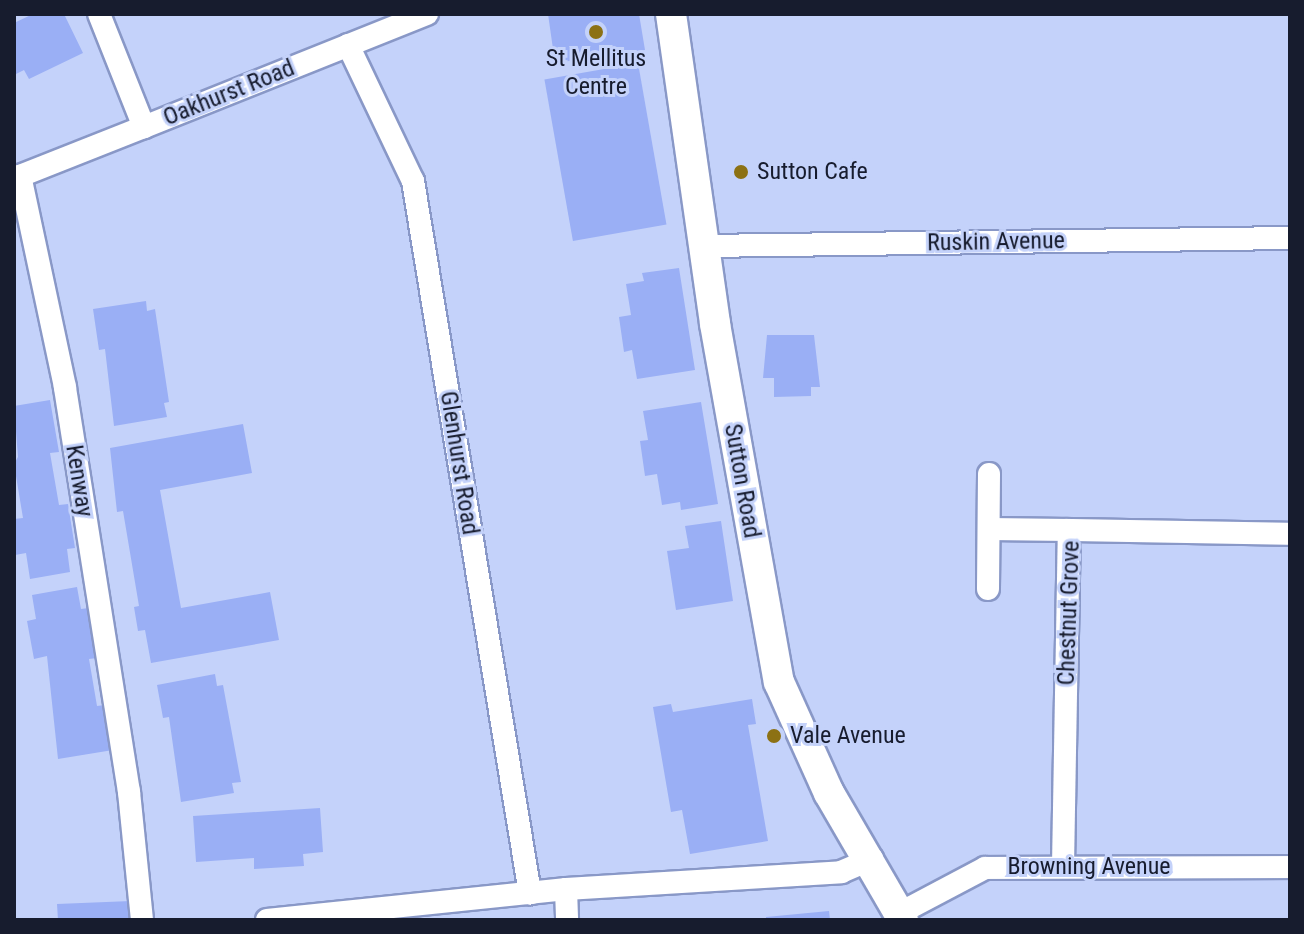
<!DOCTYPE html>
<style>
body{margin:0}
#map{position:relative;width:1304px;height:934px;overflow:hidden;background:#c4d2fa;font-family:"Roboto Condensed",sans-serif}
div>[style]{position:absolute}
.building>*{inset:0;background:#9aaff5;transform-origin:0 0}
.roads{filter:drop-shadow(2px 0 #8998c7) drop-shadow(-2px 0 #8998c7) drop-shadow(0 2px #8998c7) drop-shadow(0 -2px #8998c7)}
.street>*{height:22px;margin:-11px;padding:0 11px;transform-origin:11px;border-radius:11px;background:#fff}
.secondary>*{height:30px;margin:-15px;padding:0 15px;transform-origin:15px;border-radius:15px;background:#fff}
.dots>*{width:22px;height:22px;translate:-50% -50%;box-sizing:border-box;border:4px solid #c4d2fa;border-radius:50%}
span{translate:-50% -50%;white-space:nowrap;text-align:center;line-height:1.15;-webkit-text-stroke:6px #c4d2fa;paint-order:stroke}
.poi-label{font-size:24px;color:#171c2e}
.left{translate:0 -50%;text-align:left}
.street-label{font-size:24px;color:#171c2e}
.frame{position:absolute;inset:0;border:16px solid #171c2e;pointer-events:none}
</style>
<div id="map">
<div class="building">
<i style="clip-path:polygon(33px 14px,64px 14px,83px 53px,29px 79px,24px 70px,14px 75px,14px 23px)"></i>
<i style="clip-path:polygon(548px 14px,639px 14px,645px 50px,555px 63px)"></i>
<i style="left:638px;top:63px;width:164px;height:95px;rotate:80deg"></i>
<i style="clip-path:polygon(679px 268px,695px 370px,637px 379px,632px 350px,624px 352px,619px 317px,631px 315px,626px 284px,644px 281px,642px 273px)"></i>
<i style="clip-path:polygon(146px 301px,147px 311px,155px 309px,169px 402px,164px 403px,167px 417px,114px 426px,105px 349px,99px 350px,93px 309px)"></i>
<i style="clip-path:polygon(767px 335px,814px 335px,820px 387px,811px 387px,811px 396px,774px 397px,774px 378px,763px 378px)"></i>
<i style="clip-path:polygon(50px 400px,59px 452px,50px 453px,59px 505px,68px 504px,75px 548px,67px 549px,70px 572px,30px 579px,26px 553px,15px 555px,14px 550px,14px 519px,23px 518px,14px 464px,18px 457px,14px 406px)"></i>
<i style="clip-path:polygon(701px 402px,718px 504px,681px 510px,680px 502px,662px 505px,657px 474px,645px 476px,640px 441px,648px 440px,643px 411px)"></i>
<i style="clip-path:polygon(243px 424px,252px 473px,160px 490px,181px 608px,270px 592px,279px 640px,151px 663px,145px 630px,138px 631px,134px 607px,139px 606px,123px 511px,117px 512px,110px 448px)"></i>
<i style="clip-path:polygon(721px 521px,733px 601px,676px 610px,667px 551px,689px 548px,685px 526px)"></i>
<i style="clip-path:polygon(77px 587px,81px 609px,89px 608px,97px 658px,89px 659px,97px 706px,105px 705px,113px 750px,58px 759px,47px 656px,34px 659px,27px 621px,36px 619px,32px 595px)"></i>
<i style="clip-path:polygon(215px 674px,217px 686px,223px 685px,241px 782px,232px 783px,234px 793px,181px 802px,169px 717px,163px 718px,157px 685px)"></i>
<i style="clip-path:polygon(752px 699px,756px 724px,748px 725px,768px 841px,690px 854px,682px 810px,671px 812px,653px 707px,671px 704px,673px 712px)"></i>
<i style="clip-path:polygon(320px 808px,323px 852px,303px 854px,304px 866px,254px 869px,254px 858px,196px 862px,193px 816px)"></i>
<i style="clip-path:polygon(131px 901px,132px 920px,58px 920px,57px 904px)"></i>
<i style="clip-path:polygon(829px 911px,830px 920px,766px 920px,766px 917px)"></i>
</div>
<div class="roads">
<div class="street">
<i style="left:99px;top:14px;width:122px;rotate:68.3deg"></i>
<i style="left:144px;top:127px;width:305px;rotate:-21.8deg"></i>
<i style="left:348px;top:45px;width:151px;rotate:64.5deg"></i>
<i style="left:413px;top:181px;width:722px;rotate:80.67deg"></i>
<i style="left:703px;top:246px;width:587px;rotate:-0.78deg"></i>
<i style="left:989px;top:529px;width:80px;rotate:0.7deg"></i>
<i style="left:988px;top:589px;width:115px;rotate:-89.5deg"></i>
<i style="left:1063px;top:866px;width:336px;rotate:-89deg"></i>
<i style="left:1069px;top:530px;width:221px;rotate:1deg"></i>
<i style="left:566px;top:889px;width:31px;rotate:88deg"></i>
<i style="left:900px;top:913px;width:96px;rotate:-27.9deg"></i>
<i style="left:985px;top:868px;width:305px;rotate:-0.2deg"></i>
<i style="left:142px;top:920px;width:129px;rotate:-95.8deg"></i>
<i style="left:129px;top:792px;width:410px;rotate:-99deg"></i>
<i style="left:65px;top:387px;width:216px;rotate:-102deg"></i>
<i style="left:20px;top:176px;width:133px;rotate:-21.6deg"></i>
<i style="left:267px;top:920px;width:301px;rotate:-5.9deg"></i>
<i style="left:566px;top:889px;width:276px;rotate:-3.5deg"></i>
<i style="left:841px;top:872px;width:34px;rotate:-23deg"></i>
</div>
<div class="secondary">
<i style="left:671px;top:14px;width:313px;rotate:81.9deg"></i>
<i style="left:715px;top:324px;width:364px;rotate:79.9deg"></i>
<i style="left:779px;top:682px;width:122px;rotate:65.8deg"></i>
<i style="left:829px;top:793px;width:147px;rotate:59.8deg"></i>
</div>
</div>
<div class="dots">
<i style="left:596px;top:32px;background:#8c7114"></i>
<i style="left:741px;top:172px;background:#8c7114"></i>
<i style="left:774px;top:736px;background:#8c7114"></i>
</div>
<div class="poi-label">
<span style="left:596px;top:73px">St Mellitus<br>Centre</span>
<span class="left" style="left:757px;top:172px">Sutton Cafe</span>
<span class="left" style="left:790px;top:736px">Vale Avenue</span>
</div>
<div class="street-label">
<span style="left:229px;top:93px;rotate:-22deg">Oakhurst Road</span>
<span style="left:996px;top:242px;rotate:-1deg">Ruskin Avenue</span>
<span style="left:459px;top:463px;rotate:81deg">Glenhurst Road</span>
<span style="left:79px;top:481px;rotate:81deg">Kenway</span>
<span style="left:742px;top:481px;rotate:80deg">Sutton Road</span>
<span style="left:1069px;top:613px;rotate:-88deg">Chestnut Grove</span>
<span style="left:1089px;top:867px">Browning Avenue</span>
</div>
<div class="frame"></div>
</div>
